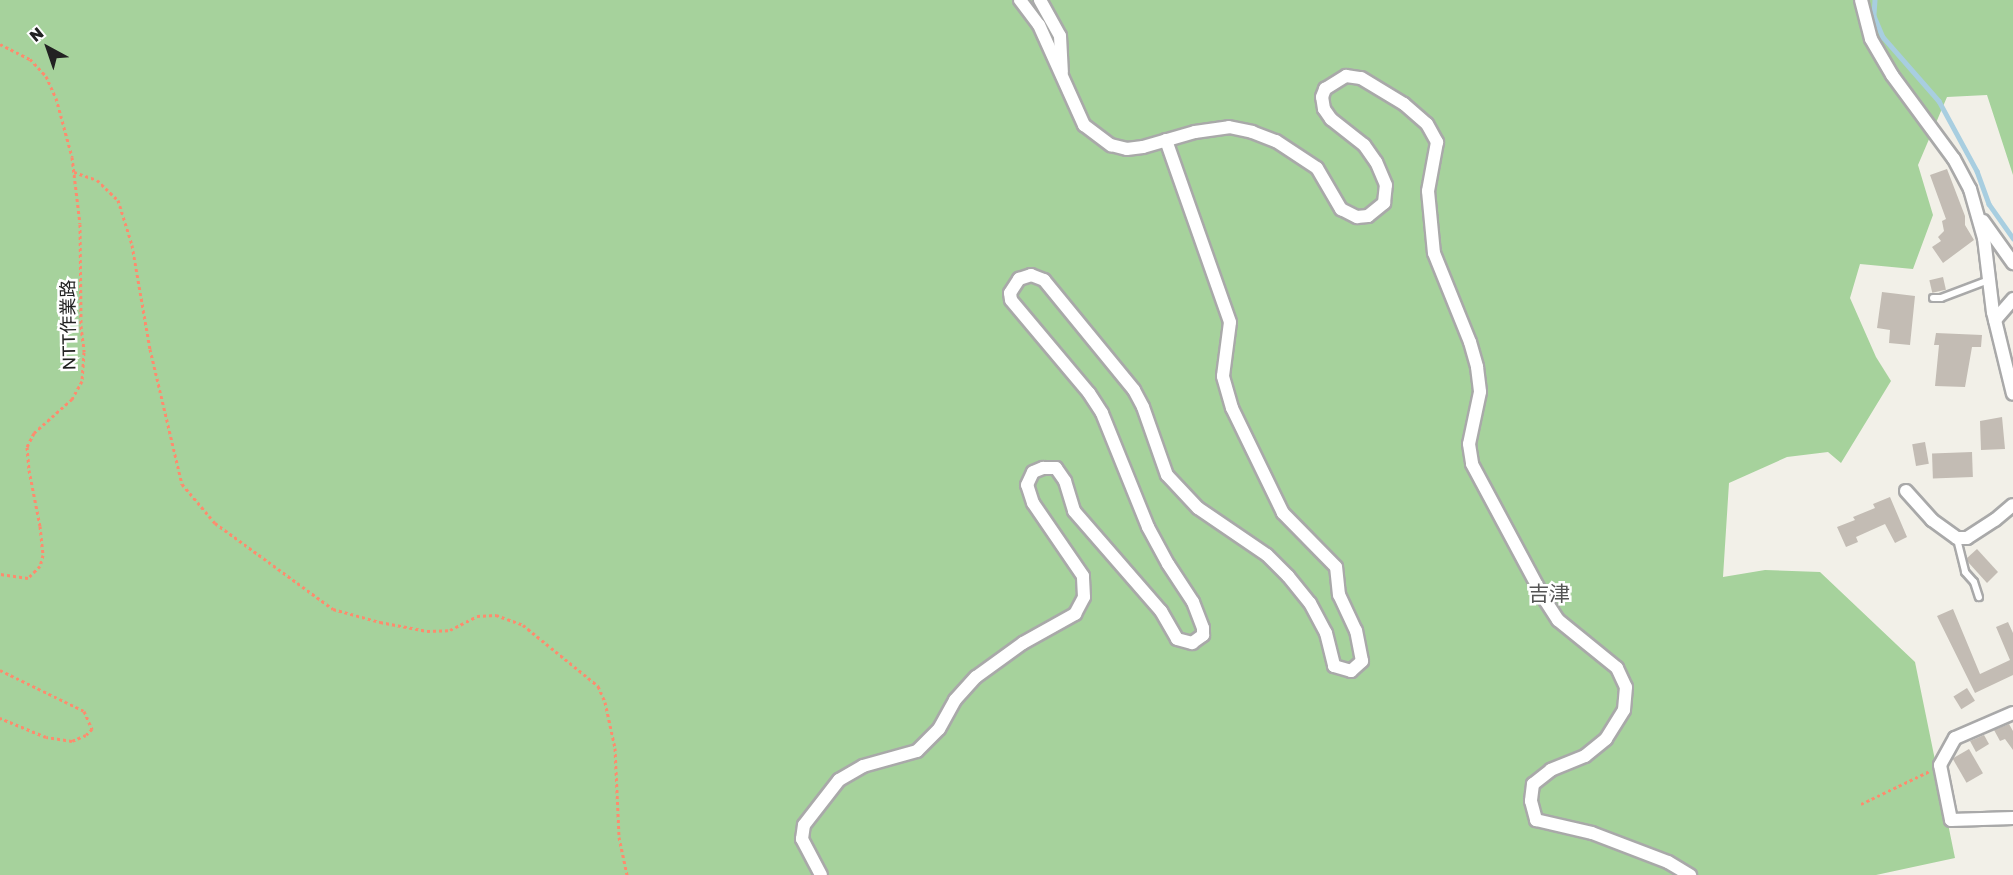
<!DOCTYPE html>
<meta charset="utf-8">
<style>
body{margin:0}
#map{position:relative;width:2013px;height:875px;overflow:hidden;background:#f2f0e8;font-family:"Golos Text","Noto Sans JP",sans-serif}
div>[style]{position:absolute}
.forest>*{inset:0;background:#a6d29c}
.stream>*{height:4.5px;margin:-2.25px;padding:0 2.25px;transform-origin:2.25px;border-radius:2.25px;background:#a8cee0}
.building>*{inset:0;background:#c3bcb4;transform-origin:0 0}
.path>*{height:3px;margin-top:-1.5px;transform-origin:0;background:repeating-linear-gradient(90deg,#fd8c6e 0 3px,transparent 0 6px)}
.roads{filter:drop-shadow(2px 0 #a9a9a9) drop-shadow(-2px 0 #a9a9a9) drop-shadow(0 2px #a9a9a9) drop-shadow(0 -2px #a9a9a9)}
.service>*{height:6px;margin:-3px;padding:0 3px;transform-origin:3px;border-radius:3px;background:#fff}
.minor>*{height:12px;margin:-6px;padding:0 6px;transform-origin:6px;border-radius:6px;background:#fff}
span{translate:-50% -50%;white-space:nowrap;text-align:center;line-height:1.15;-webkit-text-stroke:5px #fff;paint-order:stroke}
.street-label{font-size:18px;color:#222}
.quarter-label{font-size:21px;color:#555}
.north{position:absolute;left:18px;top:18px;width:60px;height:60px;-webkit-text-stroke:4px #fff;paint-order:stroke;rotate:320deg;font-size:16px;font-weight:700;line-height:24px;text-align:center;color:#222}
.north::after{content:'';display:block;margin:auto;width:21px;height:27px;background:#222;clip-path:polygon(50% 0,100% 100%,50% 72%,0 100%)}
</style>
<div id="map">
<div class="forest">
<i style="clip-path:polygon(0 0,2013px 0,2013px 175px,1987px 95px,1947px 97px,1918px 165px,1933px 215px,1913px 269px,1860px 264px,1850px 298px,1876px 357px,1891px 381px,1841px 463px,1828px 452px,1787px 457px,1729px 483px,1723px 577px,1765px 570px,1820px 572px,1915px 662px,1955px 858px,1876px 875px,0 875px)"></i>
</div>
<div class="stream">
<i style="left:1875px;top:0;width:16px;rotate:94deg"></i>
<i style="left:1874px;top:16px;width:23px;rotate:67deg"></i>
<i style="left:1883px;top:37px;width:85px;rotate:48.8deg"></i>
<i style="left:1939px;top:101px;width:80px;rotate:61.5deg"></i>
<i style="left:1977px;top:171px;width:35px;rotate:70deg"></i>
<i style="left:1989px;top:204px;width:42px;rotate:54.8deg"></i>
</div>
<div class="building">
<i style="clip-path:polygon(1947px 169px,1965px 216px,1965px 225px,1974px 240px,1943px 263px,1932px 247px,1941px 241px,1938px 237px,1944px 231px,1942px 221px,1946px 219px,1930px 175px)"></i>
<i style="left:1943px;top:277px;width:13px;height:14px;rotate:77deg"></i>
<i style="clip-path:polygon(1882px 292px,1915px 296px,1910px 345px,1889px 343px,1890px 330px,1877px 328px)"></i>
<i style="clip-path:polygon(1936px 333px,1982px 335px,1981px 347px,1972px 347px,1965px 387px,1935px 386px,1939px 345px,1934px 345px)"></i>
<i style="clip-path:polygon(2002px 417px,2005px 449px,1981px 450px,1980px 421px)"></i>
<i style="left:1925px;top:442px;width:22px;height:13px;rotate:80deg"></i>
<i style="left:1972px;top:452px;width:25px;height:40px;rotate:88deg"></i>
<i style="clip-path:polygon(1890px 497px,1907px 537px,1895px 543px,1885px 524px,1856px 537px,1858px 542px,1846px 547px,1837px 527px,1855px 520px,1853px 517px,1875px 508px,1873px 504px)"></i>
<i style="clip-path:polygon(1977px 549px,1998px 572px,1987px 583px,1968px 562px,1967px 558px)"></i>
<i style="clip-path:polygon(1953px 609px,1980px 674px,2010px 660px,1996px 627px,2008px 622px,2013px 633px,2013px 675px,1975px 693px,1937px 616px)"></i>
<i style="left:1967px;top:688px;width:15px;height:16px;rotate:58deg"></i>
<i style="clip-path:polygon(2009px 724px,2013px 731px,2013px 750px,2005px 739px,2000px 741px,1994px 730px)"></i>
<i style="clip-path:polygon(1984px 735px,1989px 744px,1976px 752px,1970px 741px)"></i>
<i style="left:1969px;top:749px;width:28px;height:19px;rotate:60deg"></i>
</div>
<div class="path">
<i style="left:0;top:44px;width:34px;rotate:27deg"></i>
<i style="left:30px;top:59px;width:23px;rotate:47deg"></i>
<i style="left:46px;top:76px;width:24px;rotate:66deg"></i>
<i style="left:56px;top:98px;width:61px;rotate:74.8deg"></i>
<i style="left:72px;top:157px;width:67px;rotate:83.2deg"></i>
<i style="left:80px;top:224px;width:102px;rotate:89.4deg"></i>
<i style="left:81px;top:326px;width:26px;rotate:83deg"></i>
<i style="left:84px;top:352px;width:29px;rotate:94deg"></i>
<i style="left:82px;top:381px;width:21px;rotate:119deg"></i>
<i style="left:72px;top:399px;width:51px;rotate:138.2deg"></i>
<i style="left:34px;top:433px;width:16px;rotate:117deg"></i>
<i style="left:27px;top:447px;width:23px;rotate:85deg"></i>
<i style="left:29px;top:470px;width:57px;rotate:78.9deg"></i>
<i style="left:40px;top:526px;width:29px;rotate:84deg"></i>
<i style="left:43px;top:555px;width:11px;rotate:105deg"></i>
<i style="left:40px;top:566px;width:17px;rotate:135deg"></i>
<i style="left:28px;top:578px;width:28px;rotate:-172deg"></i>
<i style="left:74px;top:172px;width:24px;rotate:19deg"></i>
<i style="left:97px;top:180px;width:29px;rotate:44deg"></i>
<i style="left:118px;top:200px;width:47px;rotate:72.7deg"></i>
<i style="left:132px;top:245px;width:106px;rotate:80.2deg"></i>
<i style="left:150px;top:349px;width:139px;rotate:76.7deg"></i>
<i style="left:182px;top:484px;width:51px;rotate:49.8deg"></i>
<i style="left:215px;top:523px;width:146px;rotate:36.1deg"></i>
<i style="left:333px;top:609px;width:49px;rotate:15.5deg"></i>
<i style="left:380px;top:622px;width:48px;rotate:10.8deg"></i>
<i style="left:427px;top:631px;width:23px;rotate:-2deg"></i>
<i style="left:450px;top:630px;width:30px;rotate:-27deg"></i>
<i style="left:477px;top:616px;width:19px;rotate:-3deg"></i>
<i style="left:496px;top:615px;width:29px;rotate:20deg"></i>
<i style="left:523px;top:625px;width:97px;rotate:39.1deg"></i>
<i style="left:598px;top:686px;width:17px;rotate:66deg"></i>
<i style="left:605px;top:702px;width:47px;rotate:77.7deg"></i>
<i style="left:615px;top:748px;width:89px;rotate:87.4deg"></i>
<i style="left:619px;top:837px;width:39px;rotate:78deg"></i>
<i style="left:0;top:670px;width:93px;rotate:26deg"></i>
<i style="left:84px;top:711px;width:20px;rotate:66deg"></i>
<i style="left:92px;top:729px;width:8px;rotate:135deg"></i>
<i style="left:86px;top:735px;width:15px;rotate:157deg"></i>
<i style="left:72px;top:741px;width:26px;rotate:-171deg"></i>
<i style="left:46px;top:737px;width:50px;rotate:-157.6deg"></i>
<i style="left:1861px;top:804px;width:76px;rotate:-25.6deg"></i>
</div>
<div class="roads">
<div class="service">
<i style="left:1933px;top:298px;width:8px"></i>
<i style="left:1941px;top:298px;width:51px;rotate:-20.6deg"></i>
<i style="left:1957px;top:539px;width:34px;rotate:76deg"></i>
<i style="left:1965px;top:572px;width:13px;rotate:48deg"></i>
<i style="left:1974px;top:582px;width:16px;rotate:72deg"></i>
</div>
<div class="minor">
<i style="left:1020px;top:0;width:31px;rotate:53deg"></i>
<i style="left:1039px;top:25px;width:110px;rotate:65.8deg"></i>
<i style="left:1084px;top:125px;width:34px;rotate:37deg"></i>
<i style="left:1111px;top:145px;width:16px;rotate:14deg"></i>
<i style="left:1127px;top:149px;width:16px;rotate:-7deg"></i>
<i style="left:1143px;top:147px;width:54px;rotate:-16.1deg"></i>
<i style="left:1195px;top:132px;width:34px;rotate:-8deg"></i>
<i style="left:1229px;top:127px;width:24px;rotate:12deg"></i>
<i style="left:1252px;top:132px;width:26px;rotate:21deg"></i>
<i style="left:1276px;top:141px;width:49px;rotate:33.4deg"></i>
<i style="left:1317px;top:168px;width:48px;rotate:59.7deg"></i>
<i style="left:1341px;top:209px;width:18px;rotate:27deg"></i>
<i style="left:1357px;top:217px;width:11px;rotate:-5deg"></i>
<i style="left:1368px;top:216px;width:21px;rotate:-39deg"></i>
<i style="left:1384px;top:203px;width:18px;rotate:-84deg"></i>
<i style="left:1386px;top:185px;width:25px;rotate:-113deg"></i>
<i style="left:1376px;top:162px;width:21px;rotate:-125deg"></i>
<i style="left:1364px;top:145px;width:42px;rotate:-141.8deg"></i>
<i style="left:1331px;top:119px;width:12px;rotate:-125deg"></i>
<i style="left:1324px;top:109px;width:12px;rotate:-99deg"></i>
<i style="left:1322px;top:97px;width:9px;rotate:-69deg"></i>
<i style="left:1325px;top:89px;width:25px;rotate:-32deg"></i>
<i style="left:1346px;top:76px;width:15px;rotate:8deg"></i>
<i style="left:1361px;top:78px;width:50px;rotate:31.2deg"></i>
<i style="left:1404px;top:104px;width:30px;rotate:41deg"></i>
<i style="left:1427px;top:124px;width:21px;rotate:61deg"></i>
<i style="left:1437px;top:142px;width:50px;rotate:100.4deg"></i>
<i style="left:1428px;top:191px;width:62px;rotate:84.5deg"></i>
<i style="left:1434px;top:253px;width:96px;rotate:68deg"></i>
<i style="left:1470px;top:342px;width:26px;rotate:74deg"></i>
<i style="left:1477px;top:367px;width:25px;rotate:83deg"></i>
<i style="left:1480px;top:392px;width:53px;rotate:101.9deg"></i>
<i style="left:1469px;top:444px;width:20px;rotate:81deg"></i>
<i style="left:1472px;top:464px;width:154px;rotate:61.8deg"></i>
<i style="left:1545px;top:600px;width:24px;rotate:57deg"></i>
<i style="left:1558px;top:620px;width:76px;rotate:39.1deg"></i>
<i style="left:1617px;top:668px;width:21px;rotate:65deg"></i>
<i style="left:1626px;top:687px;width:23px;rotate:95deg"></i>
<i style="left:1624px;top:710px;width:34px;rotate:122deg"></i>
<i style="left:1606px;top:739px;width:27px;rotate:141deg"></i>
<i style="left:1585px;top:756px;width:37px;rotate:158deg"></i>
<i style="left:1551px;top:770px;width:23px;rotate:142deg"></i>
<i style="left:1533px;top:784px;width:17px;rotate:97deg"></i>
<i style="left:1531px;top:801px;width:20px;rotate:75deg"></i>
<i style="left:1536px;top:820px;width:57px;rotate:13.1deg"></i>
<i style="left:1592px;top:833px;width:81px;rotate:20.9deg"></i>
<i style="left:1668px;top:862px;width:26px;rotate:31deg"></i>
<i style="left:1040px;top:0;width:41px;rotate:60.9deg"></i>
<i style="left:1060px;top:36px;width:36px;rotate:87deg"></i>
<i style="left:1861px;top:0;width:40px;rotate:75.6deg"></i>
<i style="left:1871px;top:39px;width:42px;rotate:59.7deg"></i>
<i style="left:1892px;top:75px;width:104px;rotate:53.6deg"></i>
<i style="left:1954px;top:159px;width:34px;rotate:62deg"></i>
<i style="left:1970px;top:189px;width:51px;rotate:74.1deg"></i>
<i style="left:1984px;top:238px;width:75px;rotate:83.1deg"></i>
<i style="left:1993px;top:312px;width:84px;rotate:76.3deg"></i>
<i style="left:1983px;top:221px;width:52px;rotate:54.5deg"></i>
<i style="left:1995px;top:320px;width:28px;rotate:-49deg"></i>
<i style="left:1906px;top:491px;width:39px;rotate:48deg"></i>
<i style="left:1932px;top:520px;width:31px;rotate:36deg"></i>
<i style="left:1957px;top:538px;width:10px"></i>
<i style="left:1967px;top:538px;width:33px;rotate:-33deg"></i>
<i style="left:1995px;top:520px;width:23px;rotate:-40deg"></i>
<i style="left:2013px;top:713px;width:63px;rotate:156.7deg"></i>
<i style="left:1955px;top:738px;width:31px;rotate:119deg"></i>
<i style="left:1940px;top:765px;width:56px;rotate:78.7deg"></i>
<i style="left:1951px;top:820px;width:62px;rotate:-1.8deg"></i>
<i style="left:821px;top:875px;width:41px;rotate:-117.8deg"></i>
<i style="left:802px;top:839px;width:14px;rotate:-82deg"></i>
<i style="left:804px;top:825px;width:57px;rotate:-52.1deg"></i>
<i style="left:839px;top:780px;width:28px;rotate:-30deg"></i>
<i style="left:863px;top:766px;width:56px;rotate:-15.5deg"></i>
<i style="left:917px;top:751px;width:31px;rotate:-45deg"></i>
<i style="left:939px;top:729px;width:33px;rotate:-61deg"></i>
<i style="left:955px;top:700px;width:31px;rotate:-48deg"></i>
<i style="left:976px;top:677px;width:58px;rotate:-35.9deg"></i>
<i style="left:1023px;top:643px;width:60px;rotate:-29.1deg"></i>
<i style="left:1075px;top:614px;width:19px;rotate:-62deg"></i>
<i style="left:1084px;top:597px;width:21px;rotate:-93deg"></i>
<i style="left:1083px;top:576px;width:88px;rotate:-124.4deg"></i>
<i style="left:1033px;top:503px;width:19px;rotate:-108deg"></i>
<i style="left:1027px;top:485px;width:14px;rotate:-65deg"></i>
<i style="left:1033px;top:472px;width:11px;rotate:-22deg"></i>
<i style="left:1043px;top:468px;width:13px"></i>
<i style="left:1056px;top:468px;width:16px;rotate:55deg"></i>
<i style="left:1065px;top:481px;width:31px;rotate:73deg"></i>
<i style="left:1074px;top:511px;width:133px;rotate:49deg"></i>
<i style="left:1161px;top:611px;width:32px;rotate:60deg"></i>
<i style="left:1177px;top:639px;width:16px;rotate:15deg"></i>
<i style="left:1192px;top:643px;width:14px;rotate:-36deg"></i>
<i style="left:1203px;top:635px;width:7px;rotate:-90deg"></i>
<i style="left:1203px;top:628px;width:28px;rotate:-111deg"></i>
<i style="left:1193px;top:602px;width:45px;rotate:-123.3deg"></i>
<i style="left:1168px;top:564px;width:42px;rotate:-118.4deg"></i>
<i style="left:1148px;top:527px;width:123px;rotate:-112deg"></i>
<i style="left:1102px;top:413px;width:24px;rotate:-123deg"></i>
<i style="left:1089px;top:393px;width:121px;rotate:-130deg"></i>
<i style="left:1011px;top:300px;width:7px;rotate:-98deg"></i>
<i style="left:1010px;top:293px;width:17px;rotate:-57deg"></i>
<i style="left:1019px;top:279px;width:13px;rotate:-18deg"></i>
<i style="left:1031px;top:275px;width:14px;rotate:21deg"></i>
<i style="left:1044px;top:280px;width:142px;rotate:50.7deg"></i>
<i style="left:1134px;top:390px;width:19px;rotate:62deg"></i>
<i style="left:1143px;top:407px;width:72px;rotate:70.6deg"></i>
<i style="left:1167px;top:475px;width:45px;rotate:46.8deg"></i>
<i style="left:1198px;top:508px;width:83px;rotate:34.3deg"></i>
<i style="left:1267px;top:555px;width:30px;rotate:45deg"></i>
<i style="left:1288px;top:576px;width:35px;rotate:51deg"></i>
<i style="left:1310px;top:603px;width:34px;rotate:62deg"></i>
<i style="left:1326px;top:633px;width:34px;rotate:76deg"></i>
<i style="left:1334px;top:666px;width:18px;rotate:16deg"></i>
<i style="left:1351px;top:671px;width:15px;rotate:-42deg"></i>
<i style="left:1362px;top:661px;width:31px;rotate:-101deg"></i>
<i style="left:1356px;top:631px;width:40px;rotate:-115deg"></i>
<i style="left:1339px;top:595px;width:28px;rotate:-96deg"></i>
<i style="left:1336px;top:567px;width:76px;rotate:-134.5deg"></i>
<i style="left:1283px;top:513px;width:117px;rotate:-115.9deg"></i>
<i style="left:1232px;top:408px;width:33px;rotate:-106deg"></i>
<i style="left:1223px;top:376px;width:54px;rotate:-82.6deg"></i>
<i style="left:1230px;top:322px;width:193px;rotate:-109.4deg"></i>
</div>
</div>
<div class="street-label">
<span style="left:68px;top:325px;rotate:-91deg">NTT作業路</span>
</div>
<div class="quarter-label">
<span style="left:1549px;top:593px">吉津</span>
</div>
<div class="north">N</div>
</div>
